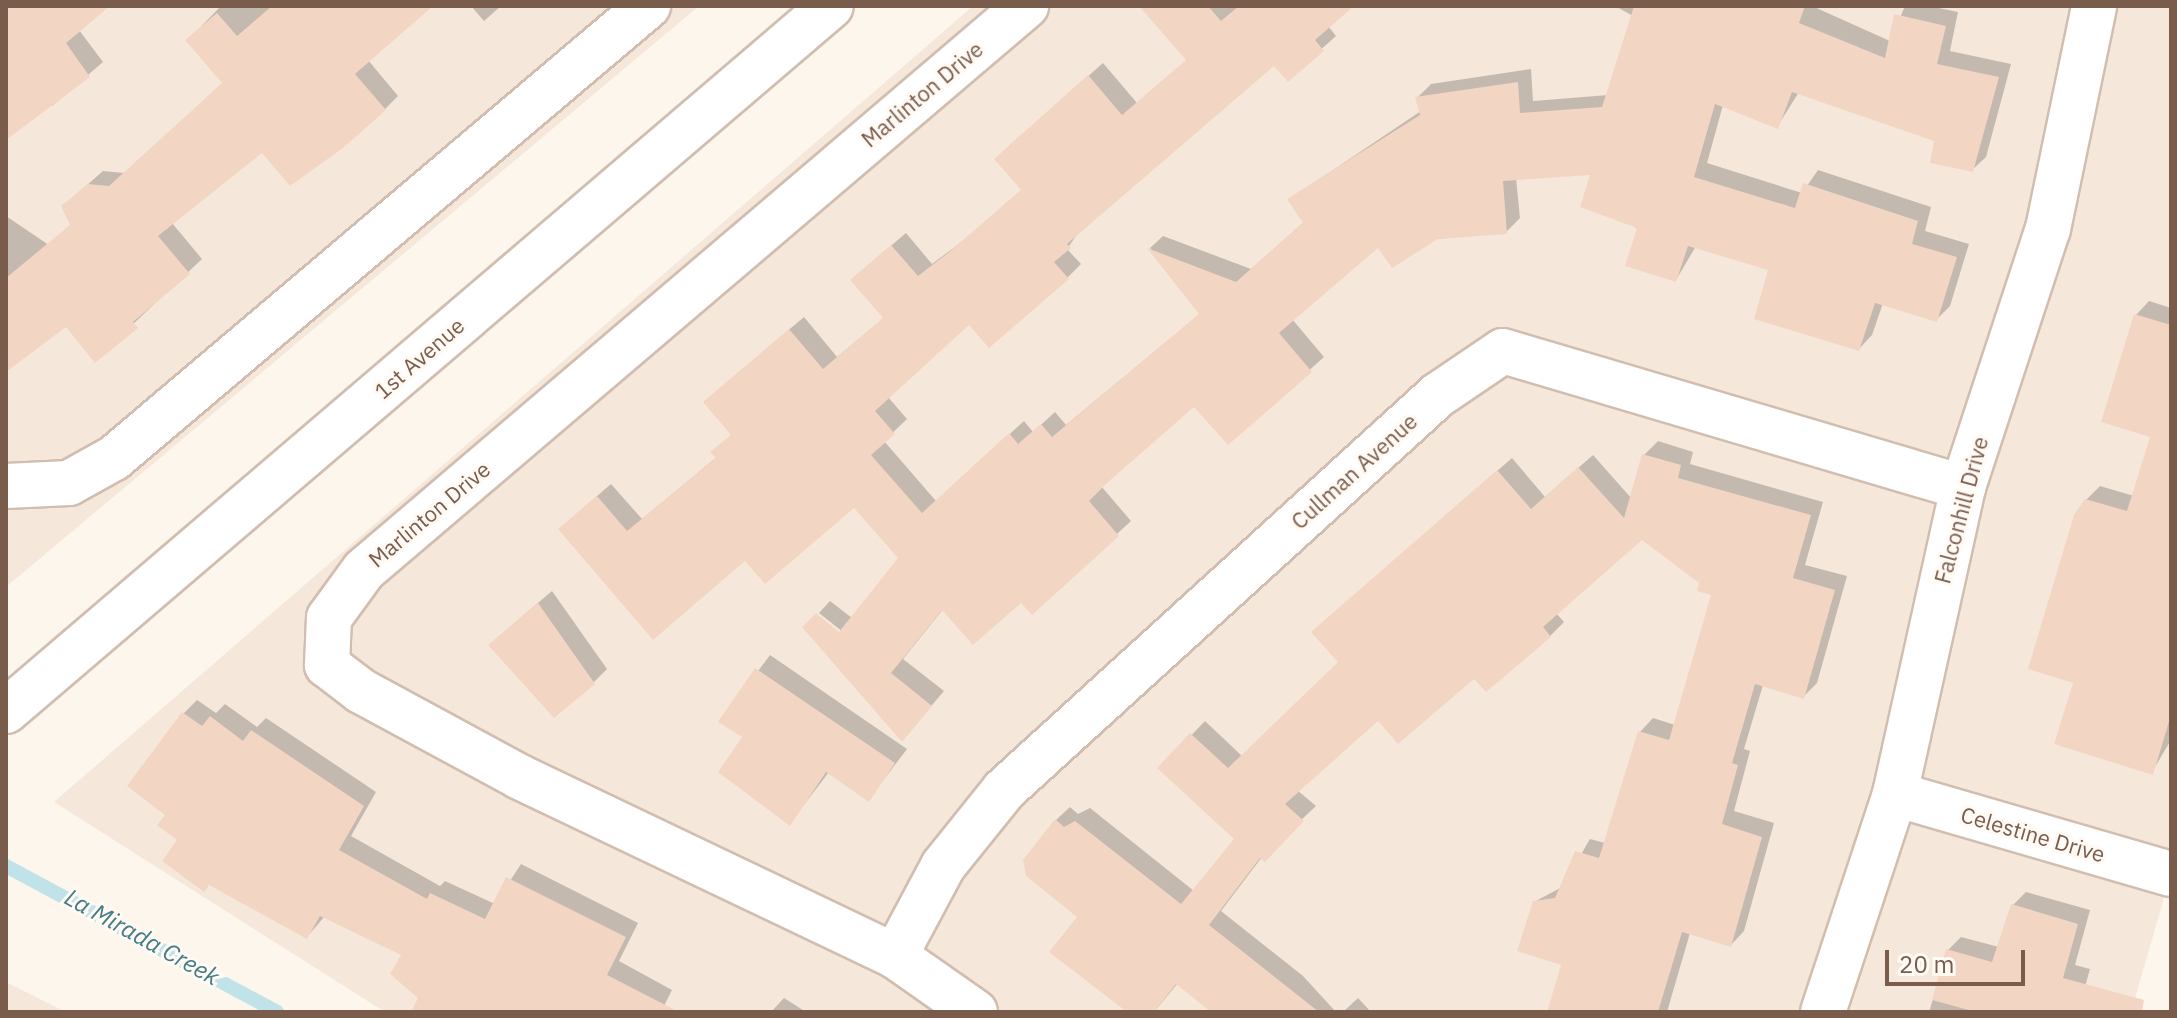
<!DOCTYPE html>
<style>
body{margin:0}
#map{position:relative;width:2177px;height:1018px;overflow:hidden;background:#fdf6ec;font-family:"IBM Plex Sans",sans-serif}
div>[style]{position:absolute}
.residential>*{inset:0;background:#f5e8da}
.shadow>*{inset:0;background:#0003}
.stream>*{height:14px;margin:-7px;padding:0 7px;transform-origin:7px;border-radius:7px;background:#bfe3e8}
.building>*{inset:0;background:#f3d5c3}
.roads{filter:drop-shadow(2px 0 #d1beb0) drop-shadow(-2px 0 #d1beb0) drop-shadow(0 2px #d1beb0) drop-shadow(0 -2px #d1beb0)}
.street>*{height:44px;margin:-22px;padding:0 22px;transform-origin:22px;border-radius:22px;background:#fff}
.secondary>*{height:44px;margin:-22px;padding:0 22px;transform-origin:22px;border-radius:22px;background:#fff}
span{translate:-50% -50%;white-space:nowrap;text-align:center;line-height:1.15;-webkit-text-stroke:6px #fffaf3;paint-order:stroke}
.street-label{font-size:22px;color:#7a5c4d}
.water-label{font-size:24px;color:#437c86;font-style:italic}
.frame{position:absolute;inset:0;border:8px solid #7a5c4d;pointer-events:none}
.scale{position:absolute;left:1885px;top:950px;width:140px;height:36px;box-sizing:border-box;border:4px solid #7a5c4d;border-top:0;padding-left:10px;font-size:24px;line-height:28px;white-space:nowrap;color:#7a5c4d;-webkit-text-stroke:6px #fffaf3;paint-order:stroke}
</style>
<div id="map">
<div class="residential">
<i style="clip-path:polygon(6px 6px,699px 6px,6px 587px)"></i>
<i style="clip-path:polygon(973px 6px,2171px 6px,2171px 874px,2131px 1012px,385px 1012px,54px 802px)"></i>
<i style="clip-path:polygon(6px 982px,66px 1012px,6px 1012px)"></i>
</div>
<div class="shadow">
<i style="clip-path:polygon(6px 6px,107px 6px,79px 30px,103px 62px,52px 106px,48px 102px,6px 127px)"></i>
<i style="clip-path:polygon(221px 6px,430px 6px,368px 60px,398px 96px,385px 109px,262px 151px,172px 223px,202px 259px,95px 360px,66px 325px,6px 358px,6px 216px,99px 279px,63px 206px,103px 171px,124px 173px,224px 83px,188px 40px)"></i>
<i style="clip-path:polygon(471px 6px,501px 6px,484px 21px)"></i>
<i style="clip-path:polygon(1169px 6px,1351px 6px,1328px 26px,1336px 36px,1288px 79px,1274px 63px,1080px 230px,1067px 249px,1081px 264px,1067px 278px,969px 322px,888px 397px,907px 419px,884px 441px,936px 501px,1024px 421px,1033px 432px,1055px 412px,1066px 425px,1201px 313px,1150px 248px,1163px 236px,1251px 269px,1304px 222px,1290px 199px,1421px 111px,1417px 98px,1431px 84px,1531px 69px,1533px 101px,1608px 95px,1633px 16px,1615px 6px,1812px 6px,1890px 41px,1905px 6px,1929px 6px,1958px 12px,1950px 51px,2011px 64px,1986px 157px,1972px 170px,1936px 139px,1799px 92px,1777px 127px,1723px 105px,1707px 163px,1802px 193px,1818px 170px,1931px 207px,1925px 231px,1969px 244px,1950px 306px,1937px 319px,1883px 303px,1872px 335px,1859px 349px,1770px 268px,1696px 246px,1676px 280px,1593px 172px,1516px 178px,1520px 218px,1506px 232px,1378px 245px,1292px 319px,1324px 357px,1228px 443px,1195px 404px,1101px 486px,1131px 521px,1032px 612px,1021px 600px,944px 608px,903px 659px,944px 691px,903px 739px,848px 636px,819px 613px,830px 601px,852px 618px,900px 558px,854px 505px,745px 558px,653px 637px,574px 516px,611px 484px,642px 519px,717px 457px,713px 452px,732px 434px,719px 389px,804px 317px,837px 357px,885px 317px,866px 267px,906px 233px,932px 264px,964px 240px,1023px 189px,1010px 145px,1103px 63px,1137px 103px,1188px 59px)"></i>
<i style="clip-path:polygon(2149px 301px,2171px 308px,2171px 740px,2152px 772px,2075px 682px,2086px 500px,2100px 486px,2134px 496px,2152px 435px,2136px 315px)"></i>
<i style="clip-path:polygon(1658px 441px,1693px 452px,1690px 464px,1823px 502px,1805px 565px,1847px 576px,1817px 683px,1803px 697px,1763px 685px,1744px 749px,1750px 751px,1734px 811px,1774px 823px,1744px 931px,1731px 945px,1690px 933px,1667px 1012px,1550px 1012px,1564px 963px,1534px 902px,1562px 887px,1590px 839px,1605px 843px,1640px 732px,1653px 718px,1675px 725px,1714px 594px,1642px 538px,1556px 613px,1564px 622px,1550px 636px,1486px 690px,1474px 676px,1378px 718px,1297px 790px,1316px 806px,1262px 857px,1221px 911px,1303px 976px,1336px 1012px,1214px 1012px,1178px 983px,1154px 1012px,1130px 1012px,1080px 916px,1025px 861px,1056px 820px,1070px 807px,1078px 814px,1090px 808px,1194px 891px,1237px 839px,1160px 768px,1205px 721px,1242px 756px,1340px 662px,1327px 619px,1512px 458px,1545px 497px,1593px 455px,1632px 499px,1644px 455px)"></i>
<i style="clip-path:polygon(552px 591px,607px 669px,593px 683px,504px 632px)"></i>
<i style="clip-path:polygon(770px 655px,907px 749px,869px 799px,829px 772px,790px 823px,745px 737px,721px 721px)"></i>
<i style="clip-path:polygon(197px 700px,216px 713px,225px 704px,257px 727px,266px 718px,376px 792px,351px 836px,440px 886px,445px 881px,495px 904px,521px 864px,638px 923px,619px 961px,672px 990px,661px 1012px,430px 1012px,403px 954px,325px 916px,307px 937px,180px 840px,168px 814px,184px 713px)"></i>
<i style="clip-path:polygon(2026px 892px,2090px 910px,2075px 965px,2090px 969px,2078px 1012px,1929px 1012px,1948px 950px,1961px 937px,1999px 947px,2013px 905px)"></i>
<i style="clip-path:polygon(784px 998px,806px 1012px,771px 1012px)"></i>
<i style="clip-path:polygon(1358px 998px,1371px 1012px,1343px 1012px)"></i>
</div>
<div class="stream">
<i style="left:6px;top:866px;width:308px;rotate:28.3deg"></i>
</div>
<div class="building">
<i style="clip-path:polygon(6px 6px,110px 6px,66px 43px,90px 77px,6px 140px)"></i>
<i style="clip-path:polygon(272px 6px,433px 6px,355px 74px,386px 110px,343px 148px,290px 186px,262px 153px,158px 236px,190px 274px,133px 322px,138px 328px,95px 363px,66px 327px,6px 372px,6px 278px,70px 225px,61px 206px,88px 184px,109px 186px,222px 83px,185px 40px,217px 13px,237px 36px)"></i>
<i style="clip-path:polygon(1139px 6px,1208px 6px,1221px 21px,1239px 6px,1354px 6px,1315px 40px,1324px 51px,1288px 82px,1274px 66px,1067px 244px,1071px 248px,1054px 262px,1069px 279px,989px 348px,969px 325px,875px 411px,895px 434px,871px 455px,922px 513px,1009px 433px,1018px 444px,1041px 424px,1052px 437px,1199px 314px,1147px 248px,1236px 282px,1303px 223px,1287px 199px,1420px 115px,1415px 97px,1518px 82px,1520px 113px,1602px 107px,1634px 6px,1805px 6px,1799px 23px,1885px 58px,1894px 14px,1946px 26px,1937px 64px,1999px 77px,1973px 172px,1930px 163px,1934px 141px,1792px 92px,1778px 129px,1715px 104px,1694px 177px,1795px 208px,1803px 183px,1918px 221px,1912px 244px,1957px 257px,1937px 322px,1875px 303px,1859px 351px,1754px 319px,1768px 270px,1688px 246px,1676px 282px,1625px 266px,1637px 228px,1580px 207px,1590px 175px,1503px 181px,1507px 234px,1438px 239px,1392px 268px,1378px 248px,1279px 333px,1312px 372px,1287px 394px,1228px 445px,1194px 407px,1107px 483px,1089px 501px,1119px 536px,1032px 615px,1021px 603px,973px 645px,942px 610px,891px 673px,932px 706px,902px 742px,802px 627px,816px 613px,839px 632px,898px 558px,854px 508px,765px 584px,745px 561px,653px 640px,558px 529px,597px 496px,627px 531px,716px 458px,710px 452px,731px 435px,703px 402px,789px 329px,823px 369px,883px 318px,850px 280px,891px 245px,918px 276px,948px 253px,1021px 190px,994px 159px,1088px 75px,1122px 115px,1186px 60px)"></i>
<i style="clip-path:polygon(2134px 314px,2171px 325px,2171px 715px,2153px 775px,2054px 744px,2073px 683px,2028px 669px,2074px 515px,2085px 499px,2127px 511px,2150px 437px,2101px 422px)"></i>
<i style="clip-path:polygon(1642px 454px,1681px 465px,1678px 478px,1811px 515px,1793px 578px,1835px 590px,1804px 699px,1755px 684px,1732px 763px,1738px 765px,1722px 824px,1762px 837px,1731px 947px,1682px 932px,1658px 1012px,1547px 1012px,1561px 965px,1517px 951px,1533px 901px,1555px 898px,1575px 851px,1599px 858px,1638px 731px,1669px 740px,1711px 595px,1697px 591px,1699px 583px,1642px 540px,1543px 627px,1551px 637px,1486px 692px,1474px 679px,1398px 744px,1378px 721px,1285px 804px,1304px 821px,1265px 862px,1260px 858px,1209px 925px,1319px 1012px,1211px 1012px,1176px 984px,1154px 1012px,1127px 1012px,1049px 952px,1077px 917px,1026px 876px,1023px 860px,1055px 819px,1064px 827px,1075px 821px,1181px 904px,1234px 839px,1157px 768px,1190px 733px,1228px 768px,1338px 662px,1311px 632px,1497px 470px,1531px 509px,1578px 467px,1624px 518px)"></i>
<i style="clip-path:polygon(538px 603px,595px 684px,554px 718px,488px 645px)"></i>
<i style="clip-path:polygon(755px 668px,895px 763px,869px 802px,826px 772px,790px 826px,718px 772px,742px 737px,718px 722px)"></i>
<i style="clip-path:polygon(182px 712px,202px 726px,210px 716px,243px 741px,251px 730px,364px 806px,339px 850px,427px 899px,430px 893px,485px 919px,506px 877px,626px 937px,607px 975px,679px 1012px,411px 1012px,418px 998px,390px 974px,401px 955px,320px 916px,307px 939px,209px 885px,204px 892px,162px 861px,177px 840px,157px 825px,165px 815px,127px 786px)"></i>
<i style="clip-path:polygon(2011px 904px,2078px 924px,2063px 978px,2144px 1000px,2142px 1012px,1976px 1012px,1932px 1000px,1946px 949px,1992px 962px)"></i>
</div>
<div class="roads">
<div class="street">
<i style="left:6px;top:486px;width:63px;rotate:-2.7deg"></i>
<i style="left:69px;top:483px;width:51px;rotate:-29.1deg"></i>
<i style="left:114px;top:458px;width:700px;rotate:-40.25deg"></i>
<i style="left:1895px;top:794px;width:287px;rotate:16.2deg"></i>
<i style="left:895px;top:956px;width:102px;rotate:-61.9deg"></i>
<i style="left:943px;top:866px;width:97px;rotate:-51.2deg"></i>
<i style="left:1004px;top:790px;width:587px;rotate:-42.31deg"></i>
<i style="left:1438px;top:395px;width:78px;rotate:-34.1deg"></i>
<i style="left:1503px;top:351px;width:480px;rotate:16.5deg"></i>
<i style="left:975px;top:1012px;width:98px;rotate:-145deg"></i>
<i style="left:895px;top:956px;width:416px;rotate:-154.5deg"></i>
<i style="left:520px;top:777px;width:181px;rotate:-151.6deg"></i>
<i style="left:361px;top:691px;width:43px;rotate:-142.6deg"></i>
<i style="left:327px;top:665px;width:47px;rotate:-87.6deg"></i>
<i style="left:329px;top:618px;width:59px;rotate:-53.9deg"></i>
<i style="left:364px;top:570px;width:870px;rotate:-40.43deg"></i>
<i style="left:1823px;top:1012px;width:230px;rotate:-71.7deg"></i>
<i style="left:1895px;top:794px;width:314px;rotate:-77.5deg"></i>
<i style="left:1963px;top:487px;width:272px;rotate:-71.8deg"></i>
<i style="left:2048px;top:229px;width:228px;rotate:-78.3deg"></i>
</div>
<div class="secondary">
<i style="left:6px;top:711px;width:1085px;rotate:-40.52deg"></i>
</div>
</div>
<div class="street-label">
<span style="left:922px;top:94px;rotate:-40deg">Marlinton Drive</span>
<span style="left:419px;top:358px;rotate:-41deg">1st Avenue</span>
<span style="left:1354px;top:471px;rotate:-42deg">Cullman Avenue</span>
<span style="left:1961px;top:510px;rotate:-75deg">Falconhill Drive</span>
<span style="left:429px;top:514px;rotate:-40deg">Marlinton Drive</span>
<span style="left:2033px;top:834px;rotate:16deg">Celestine Drive</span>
</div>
<div class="water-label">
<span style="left:142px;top:937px;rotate:29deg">La Mirada Creek</span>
</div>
<div class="frame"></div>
<div class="scale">20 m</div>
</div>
